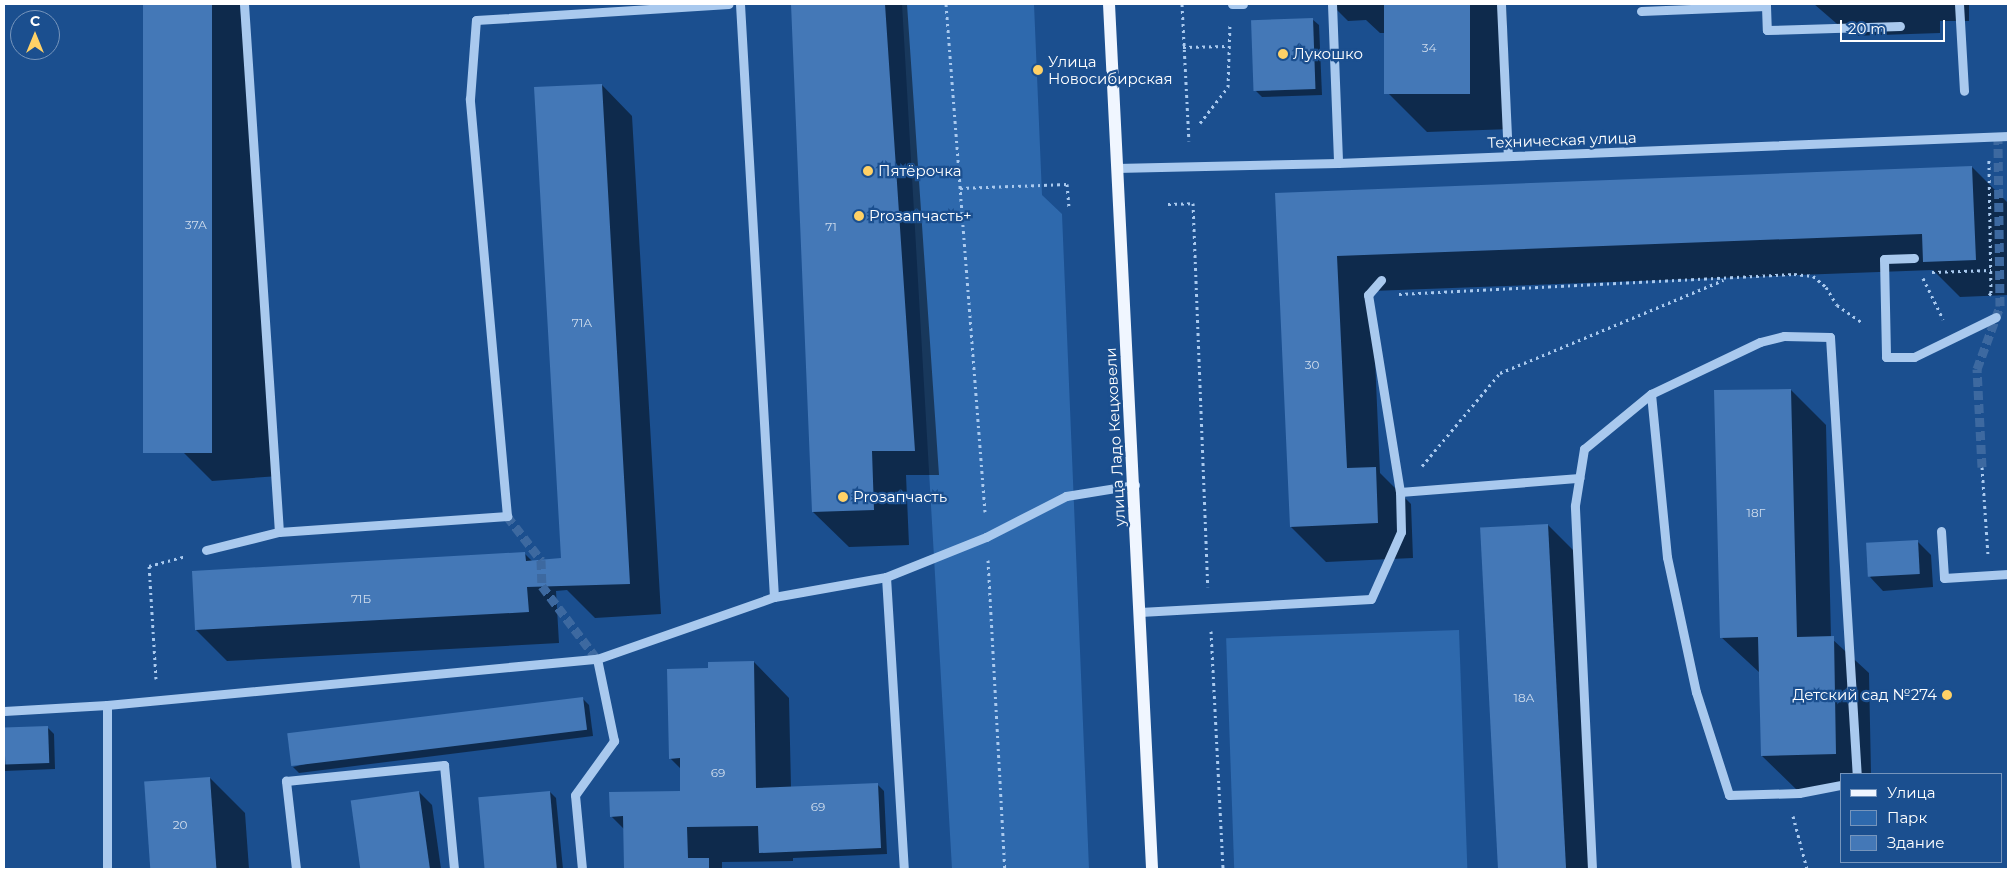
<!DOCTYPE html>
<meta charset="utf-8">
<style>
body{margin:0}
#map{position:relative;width:2012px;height:873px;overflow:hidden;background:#1b4f8f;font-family:Montserrat,sans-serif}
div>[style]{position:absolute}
.green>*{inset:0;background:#2e69ad;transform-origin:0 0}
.shadow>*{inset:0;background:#0007}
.building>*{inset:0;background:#4478b7;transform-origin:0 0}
.minor-tunnel>*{height:9px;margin-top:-4.5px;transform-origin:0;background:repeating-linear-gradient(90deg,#3d69a0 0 9px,transparent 0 13.5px)}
.path>*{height:3px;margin-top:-1.5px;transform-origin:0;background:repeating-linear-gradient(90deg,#a9c9ee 0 2.5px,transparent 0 6.5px)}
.minor>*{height:9px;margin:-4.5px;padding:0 4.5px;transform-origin:4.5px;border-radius:4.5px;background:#a9c9ee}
.major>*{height:12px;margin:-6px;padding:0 6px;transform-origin:6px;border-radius:6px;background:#f0f6ff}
.dots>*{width:14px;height:14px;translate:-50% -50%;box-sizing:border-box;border:2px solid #1b4f8f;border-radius:50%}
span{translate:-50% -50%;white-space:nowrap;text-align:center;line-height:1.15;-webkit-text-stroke:4.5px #1b4f8f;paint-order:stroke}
.number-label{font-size:12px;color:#d0dded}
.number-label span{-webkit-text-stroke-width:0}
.poi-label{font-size:15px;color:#fff}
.left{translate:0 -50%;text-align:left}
.right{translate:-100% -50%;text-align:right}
.street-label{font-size:15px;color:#fff}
.frame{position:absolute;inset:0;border:5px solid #fff;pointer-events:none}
.legend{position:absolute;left:1840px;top:773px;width:162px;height:90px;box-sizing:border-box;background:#1b4f8f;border:1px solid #7695bc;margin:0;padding:6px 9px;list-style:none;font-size:15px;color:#fff}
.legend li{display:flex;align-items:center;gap:10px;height:25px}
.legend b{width:25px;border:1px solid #7695bc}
.north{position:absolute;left:10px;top:10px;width:50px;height:50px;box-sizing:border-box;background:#1b4f8f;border:1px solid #7695bc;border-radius:50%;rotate:0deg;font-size:14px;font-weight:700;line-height:20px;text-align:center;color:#fff}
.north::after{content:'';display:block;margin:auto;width:18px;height:22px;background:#ffd166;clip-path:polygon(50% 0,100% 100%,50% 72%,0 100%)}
.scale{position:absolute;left:1840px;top:20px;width:105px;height:22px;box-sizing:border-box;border:2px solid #fff;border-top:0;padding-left:6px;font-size:15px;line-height:18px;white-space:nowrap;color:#fff;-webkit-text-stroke:4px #1b4f8f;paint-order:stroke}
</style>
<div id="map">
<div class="green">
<i style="clip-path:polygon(902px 4px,1034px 4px,1042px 195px,1062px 214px,1089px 869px,952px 869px)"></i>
<i style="left:1459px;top:630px;width:239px;height:233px;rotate:88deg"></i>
</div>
<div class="shadow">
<i style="clip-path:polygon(144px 4px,240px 4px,279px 476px,212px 481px,181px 450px)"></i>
<i style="clip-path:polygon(792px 4px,907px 4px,939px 475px,906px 475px,909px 545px,849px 547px,813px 512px)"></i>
<i style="clip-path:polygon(1331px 4px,1506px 4px,1511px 129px,1427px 132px,1389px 94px,1387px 33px,1380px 33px,1366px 20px,1348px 21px)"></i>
<i style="clip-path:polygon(1814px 4px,1969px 4px,1969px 21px,1940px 21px,1940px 33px,1851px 36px)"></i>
<i style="clip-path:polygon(1312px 19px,1319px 25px,1322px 95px,1262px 97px,1255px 90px)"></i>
<i style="clip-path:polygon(602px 85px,632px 116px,661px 614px,595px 618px,567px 590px,556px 591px,559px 643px,227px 661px,196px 630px,525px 554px,533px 562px,563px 562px)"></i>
<i style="clip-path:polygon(1972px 167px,2008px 203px,2008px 295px,1960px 297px,1933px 270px,1372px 291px,1380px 473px,1411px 504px,1413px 558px,1326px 562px,1291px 527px,1276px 194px)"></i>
<i style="clip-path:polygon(1791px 390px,1826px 425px,1831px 638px,1869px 673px,1871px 774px,1841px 774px,1841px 790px,1798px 791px,1762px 756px,1760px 673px,1721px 637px)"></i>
<i style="clip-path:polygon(1548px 525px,1579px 556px,1596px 869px,1500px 869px,1481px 528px)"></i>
<i style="clip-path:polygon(1917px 541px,1931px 555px,1933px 587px,1883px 591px,1870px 577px)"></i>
<i style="clip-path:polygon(754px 662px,789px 698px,791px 788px,877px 784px,884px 791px,887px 854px,793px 858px,793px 861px,722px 862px,722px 869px,626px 869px,625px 830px,611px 816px,682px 792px,681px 769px,670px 758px,709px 669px)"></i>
<i style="clip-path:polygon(582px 698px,589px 705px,593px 736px,299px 773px,293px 767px)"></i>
<i style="clip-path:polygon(47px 727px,54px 734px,55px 769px,4px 771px,4px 729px)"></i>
<i style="clip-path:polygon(210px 778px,245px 813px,249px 869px,151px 869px,146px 782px)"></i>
<i style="clip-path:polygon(419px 792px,432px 805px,441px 869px,362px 869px,352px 801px)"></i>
<i style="clip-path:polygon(550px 792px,556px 798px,563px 869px,486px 869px,479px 798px)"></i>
</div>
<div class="building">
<i style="left:143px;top:4px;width:69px;height:449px"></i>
<i style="clip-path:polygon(791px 4px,885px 4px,915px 451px,872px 451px,874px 510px,812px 512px)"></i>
<i style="left:1384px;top:4px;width:86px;height:90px"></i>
<i style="left:1313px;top:18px;width:71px;height:62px;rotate:88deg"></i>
<i style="clip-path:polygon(602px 84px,630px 584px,527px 587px,529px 612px,195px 630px,192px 571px,525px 552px,526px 561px,561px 558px,534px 87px)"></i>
<i style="clip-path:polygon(1972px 166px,1976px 260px,1923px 262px,1922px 234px,1337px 256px,1347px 468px,1376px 467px,1378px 523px,1290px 527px,1275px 193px)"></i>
<i style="clip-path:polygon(1791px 389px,1797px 637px,1834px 636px,1836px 754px,1761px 756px,1758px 637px,1720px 638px,1714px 390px)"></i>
<i style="left:1548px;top:524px;width:346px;height:68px;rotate:87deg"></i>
<i style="left:1918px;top:540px;width:34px;height:52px;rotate:87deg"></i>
<i style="clip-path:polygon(754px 661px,756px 788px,878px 783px,881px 848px,759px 853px,758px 826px,687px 827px,688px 858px,709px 858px,709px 869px,624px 869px,623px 816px,610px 817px,609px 792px,680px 791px,680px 758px,669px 759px,667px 669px,708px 668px,708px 662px)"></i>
<i style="left:583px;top:697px;width:33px;height:298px;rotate:83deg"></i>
<i style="left:48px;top:726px;width:37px;height:44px;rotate:88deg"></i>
<i style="left:210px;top:777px;width:92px;height:66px;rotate:86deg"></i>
<i style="left:419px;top:791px;width:79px;height:69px;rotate:82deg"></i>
<i style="left:550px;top:791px;width:78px;height:72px;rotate:85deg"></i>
</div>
<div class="minor-tunnel">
<i style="left:1982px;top:467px;width:98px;rotate:-92.9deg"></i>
<i style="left:1977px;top:369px;width:67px;rotate:-69.9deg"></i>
<i style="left:2000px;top:306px;width:170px;rotate:-90.7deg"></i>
<i style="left:507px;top:516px;width:56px;rotate:52.3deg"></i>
<i style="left:541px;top:560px;width:26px;rotate:88deg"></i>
<i style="left:542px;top:586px;width:91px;rotate:53deg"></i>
</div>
<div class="path">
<i style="left:946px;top:4px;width:185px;rotate:85.6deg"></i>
<i style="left:1182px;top:4px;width:137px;rotate:87.1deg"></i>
<i style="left:1183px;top:47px;width:45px;rotate:-1.3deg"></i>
<i style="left:1200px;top:123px;width:46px;rotate:-52.1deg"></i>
<i style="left:1228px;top:87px;width:62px;rotate:-88.2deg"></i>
<i style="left:1168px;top:204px;width:25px;rotate:-2deg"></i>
<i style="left:1193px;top:203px;width:384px;rotate:87.8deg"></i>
<i style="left:1932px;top:272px;width:59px;rotate:-1.9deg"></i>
<i style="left:1923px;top:278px;width:46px;rotate:64deg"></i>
<i style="left:1399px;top:294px;width:396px;rotate:-2.9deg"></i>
<i style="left:1794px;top:274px;width:19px;rotate:6deg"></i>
<i style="left:1813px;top:276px;width:17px;rotate:40deg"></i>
<i style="left:1826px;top:287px;width:21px;rotate:59deg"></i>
<i style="left:1837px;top:305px;width:32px;rotate:35deg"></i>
<i style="left:1989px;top:295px;width:3px;rotate:-45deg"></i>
<i style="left:1991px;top:293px;width:133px;rotate:-90.9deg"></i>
<i style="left:1422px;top:466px;width:121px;rotate:-50deg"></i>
<i style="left:1500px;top:373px;width:242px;rotate:-22.6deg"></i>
<i style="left:1982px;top:467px;width:87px;rotate:86.1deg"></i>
<i style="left:985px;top:512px;width:325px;rotate:-94.4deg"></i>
<i style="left:960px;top:188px;width:107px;rotate:-2.1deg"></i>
<i style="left:1067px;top:184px;width:23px;rotate:85deg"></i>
<i style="left:988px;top:560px;width:309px;rotate:86.9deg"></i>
<i style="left:1211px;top:631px;width:238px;rotate:87.1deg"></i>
<i style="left:156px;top:679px;width:113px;rotate:-93.5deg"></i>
<i style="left:149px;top:566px;width:38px;rotate:-15deg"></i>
<i style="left:1793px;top:816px;width:55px;rotate:75.2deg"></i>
</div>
<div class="minor">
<i style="left:244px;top:4px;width:529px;rotate:86.21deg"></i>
<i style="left:740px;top:4px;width:594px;rotate:86.72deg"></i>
<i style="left:1232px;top:4px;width:11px"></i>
<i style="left:1332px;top:4px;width:159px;rotate:87.8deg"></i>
<i style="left:1501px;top:4px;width:152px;rotate:87.4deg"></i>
<i style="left:1959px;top:4px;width:87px;rotate:86.7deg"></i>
<i style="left:1766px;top:6px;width:24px;rotate:88deg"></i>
<i style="left:1767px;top:30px;width:133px;rotate:-1.7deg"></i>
<i style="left:1641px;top:11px;width:125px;rotate:-2.3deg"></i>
<i style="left:1766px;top:6px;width:2px;rotate:-90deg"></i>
<i style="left:1116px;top:168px;width:222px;rotate:-1.3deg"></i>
<i style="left:1338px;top:163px;width:671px;rotate:-2.31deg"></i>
<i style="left:1914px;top:258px;width:30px;rotate:178deg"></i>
<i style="left:1884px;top:259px;width:98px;rotate:88.8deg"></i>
<i style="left:1886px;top:357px;width:28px"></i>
<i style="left:1914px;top:357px;width:91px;rotate:-26deg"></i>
<i style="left:1651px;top:394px;width:164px;rotate:84.4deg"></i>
<i style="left:1667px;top:557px;width:138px;rotate:77.9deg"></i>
<i style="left:1696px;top:692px;width:108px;rotate:72.2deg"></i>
<i style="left:1729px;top:795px;width:70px;rotate:-1.6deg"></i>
<i style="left:1799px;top:793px;width:43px;rotate:-10.8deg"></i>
<i style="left:1400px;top:492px;width:180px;rotate:-4.5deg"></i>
<i style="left:1941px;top:531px;width:47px;rotate:86.3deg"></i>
<i style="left:1944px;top:578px;width:64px;rotate:-3.6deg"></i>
<i style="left:206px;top:550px;width:75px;rotate:-13.9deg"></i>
<i style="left:279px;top:532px;width:229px;rotate:-4deg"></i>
<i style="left:507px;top:516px;width:419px;rotate:-95.1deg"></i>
<i style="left:470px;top:99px;width:79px;rotate:-85.7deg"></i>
<i style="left:476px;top:20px;width:253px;rotate:-3.6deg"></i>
<i style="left:886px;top:577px;width:293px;rotate:86.5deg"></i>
<i style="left:1140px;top:612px;width:231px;rotate:-3.2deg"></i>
<i style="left:1371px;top:599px;width:73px;rotate:-65.9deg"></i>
<i style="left:1401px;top:532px;width:40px;rotate:-91.4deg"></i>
<i style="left:1400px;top:492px;width:200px;rotate:-99.2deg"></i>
<i style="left:1368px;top:295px;width:20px;rotate:-49deg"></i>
<i style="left:107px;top:705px;width:164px;rotate:90deg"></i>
<i style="left:4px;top:711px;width:103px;rotate:-3.3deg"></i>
<i style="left:107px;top:705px;width:492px;rotate:-5.4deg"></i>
<i style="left:597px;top:659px;width:188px;rotate:-19.3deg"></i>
<i style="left:774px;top:597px;width:114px;rotate:-10.1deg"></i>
<i style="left:886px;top:577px;width:108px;rotate:-21.8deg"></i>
<i style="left:986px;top:537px;width:90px;rotate:-27.1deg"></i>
<i style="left:1066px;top:496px;width:70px;rotate:-9.1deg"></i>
<i style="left:296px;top:869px;width:89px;rotate:-96.5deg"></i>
<i style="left:286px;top:781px;width:159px;rotate:-5.8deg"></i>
<i style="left:444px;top:765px;width:104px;rotate:84.5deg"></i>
<i style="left:582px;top:869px;width:74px;rotate:-95.4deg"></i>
<i style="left:575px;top:795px;width:67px;rotate:-54.2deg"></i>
<i style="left:614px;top:741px;width:84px;rotate:-101.7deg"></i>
<i style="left:1592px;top:869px;width:364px;rotate:-92.7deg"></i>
<i style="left:1575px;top:505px;width:57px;rotate:-80.9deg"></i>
<i style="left:1584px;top:449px;width:87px;rotate:-39.4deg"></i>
<i style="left:1651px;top:394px;width:121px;rotate:-25.5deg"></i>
<i style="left:1760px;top:342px;width:25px;rotate:-14deg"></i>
<i style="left:1784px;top:336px;width:46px;rotate:1.2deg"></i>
<i style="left:1830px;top:337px;width:438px;rotate:86.5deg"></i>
</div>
<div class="major">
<i style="left:1109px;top:4px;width:866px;rotate:87.15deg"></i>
</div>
<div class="dots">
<i style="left:1283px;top:54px;background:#ffd166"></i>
<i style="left:1038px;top:70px;background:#ffd166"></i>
<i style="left:868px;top:171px;background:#ffd166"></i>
<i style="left:859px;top:216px;background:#ffd166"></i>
<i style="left:843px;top:497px;background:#ffd166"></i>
<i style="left:1947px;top:695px;background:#ffd166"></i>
</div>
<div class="number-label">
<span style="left:1429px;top:48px">34</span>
<span style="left:196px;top:225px">37А</span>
<span style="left:831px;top:227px">71</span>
<span style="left:582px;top:323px">71А</span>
<span style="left:1312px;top:365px">30</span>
<span style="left:1756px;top:513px">18Г</span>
<span style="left:361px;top:599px">71Б</span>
<span style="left:1524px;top:698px">18А</span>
<span style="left:718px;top:773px">69</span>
<span style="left:818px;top:807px">69</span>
<span style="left:180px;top:825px">20</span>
</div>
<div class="poi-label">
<span class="left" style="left:1293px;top:54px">Лукошко</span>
<span class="left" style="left:1048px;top:70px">Улица<br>Новосибирская</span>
<span class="left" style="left:878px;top:171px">Пятёрочка</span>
<span class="left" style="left:869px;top:216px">Proзапчасть+</span>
<span class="left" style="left:853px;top:497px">Proзапчасть</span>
<span class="right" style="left:1937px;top:695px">Детский сад №274</span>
</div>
<div class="street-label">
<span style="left:1562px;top:140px;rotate:-2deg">Техническая улица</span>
<span style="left:1115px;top:437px;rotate:-93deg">улица Ладо Кецховели</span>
</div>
<div class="frame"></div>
<ul class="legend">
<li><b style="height:6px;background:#f0f6ff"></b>Улица</li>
<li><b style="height:14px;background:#2e69ad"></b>Парк</li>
<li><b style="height:14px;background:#4478b7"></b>Здание</li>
</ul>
<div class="north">С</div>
<div class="scale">20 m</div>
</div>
